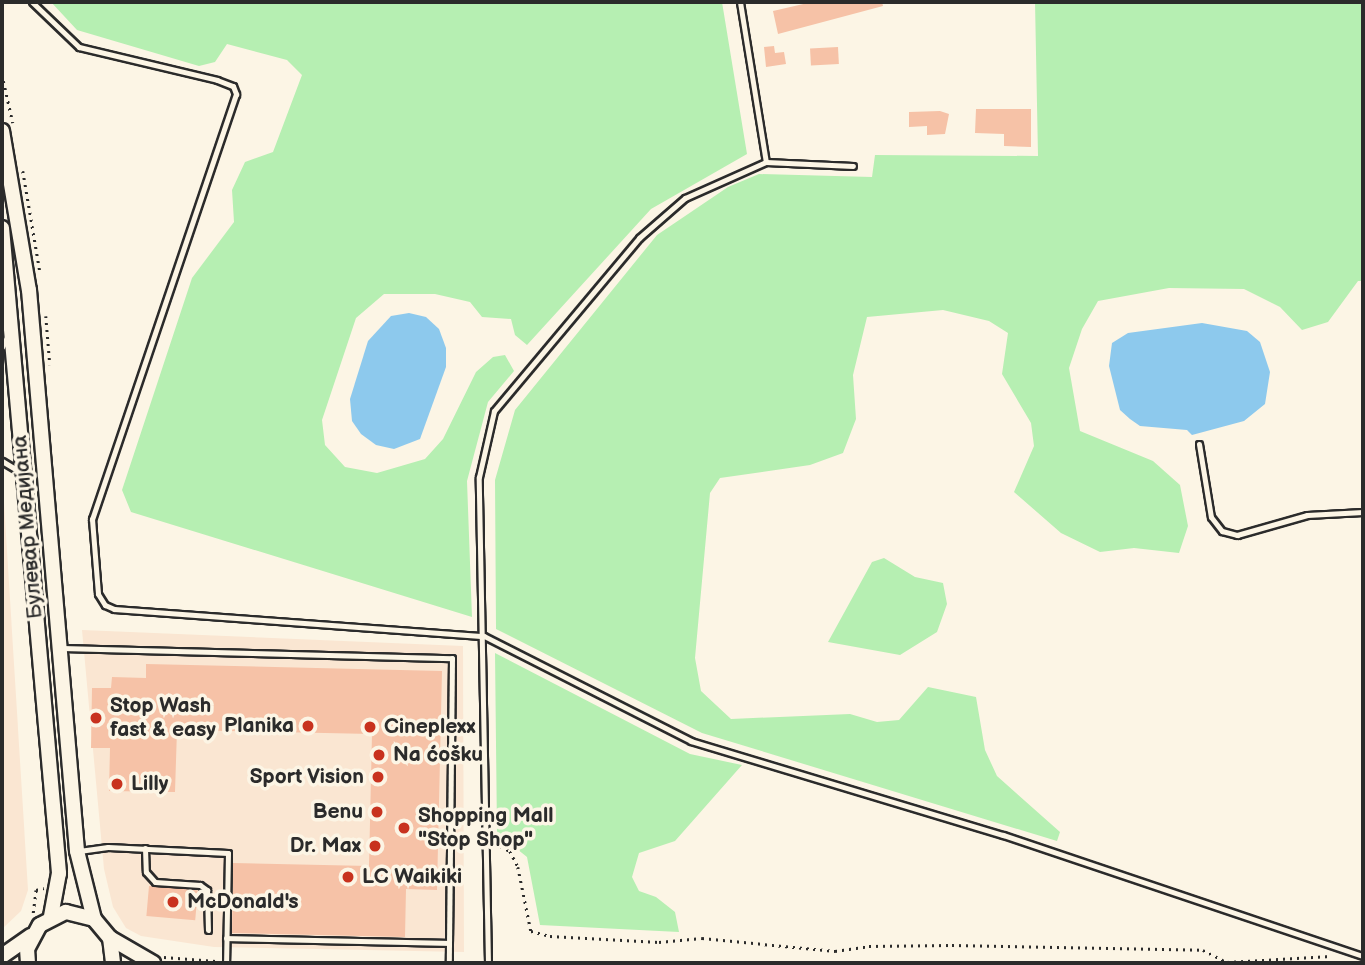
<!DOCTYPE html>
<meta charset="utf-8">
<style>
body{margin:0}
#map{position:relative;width:1365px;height:965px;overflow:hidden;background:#fcf5e5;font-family:"Balsamiq Sans",sans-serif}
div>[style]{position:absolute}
.built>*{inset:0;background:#fae6d2}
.green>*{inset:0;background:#b6efb2}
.water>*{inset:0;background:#8dc9ed}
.building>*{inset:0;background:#f6c2a7;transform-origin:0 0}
.path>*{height:2.5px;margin-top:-1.25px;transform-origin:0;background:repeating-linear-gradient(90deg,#2b2b2b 0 2px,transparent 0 7px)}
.roads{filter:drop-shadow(2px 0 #2b2b2b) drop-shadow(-2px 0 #2b2b2b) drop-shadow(0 2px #2b2b2b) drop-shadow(0 -2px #2b2b2b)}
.service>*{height:5px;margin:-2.5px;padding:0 2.5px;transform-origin:2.5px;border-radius:2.5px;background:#fcf5e5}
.secondary>*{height:14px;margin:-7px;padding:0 7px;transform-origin:7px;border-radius:7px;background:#fcf5e5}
.dots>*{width:19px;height:19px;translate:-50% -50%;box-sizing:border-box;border:4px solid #fcf5e5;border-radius:50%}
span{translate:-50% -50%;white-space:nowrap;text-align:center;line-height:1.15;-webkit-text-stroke:7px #fcf5e5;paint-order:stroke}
.street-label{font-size:21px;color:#2b2b2b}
.poi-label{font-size:21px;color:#2b2b2b;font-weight:700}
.left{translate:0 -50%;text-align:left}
.right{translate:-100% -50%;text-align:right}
.frame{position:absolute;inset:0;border:4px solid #2b2b2b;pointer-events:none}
</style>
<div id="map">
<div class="built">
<i style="clip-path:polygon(2px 470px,28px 890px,21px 911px,2px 929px)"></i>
<i style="clip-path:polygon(82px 630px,463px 646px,464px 952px,214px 947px,141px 936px,126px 928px,113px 907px,104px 869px)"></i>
</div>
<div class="green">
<i style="clip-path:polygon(51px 2px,722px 2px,747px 154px,651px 209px,527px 345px,515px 335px,511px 319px,482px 317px,470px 302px,435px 294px,384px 294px,356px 318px,322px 420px,325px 445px,345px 467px,377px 473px,425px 459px,443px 439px,476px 372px,493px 357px,505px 355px,514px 371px,488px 402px,467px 481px,472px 617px,131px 512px,122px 490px,192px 278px,234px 222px,232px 190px,245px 162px,273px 152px,302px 75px,287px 60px,227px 44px,215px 62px,199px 66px,77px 30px)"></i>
<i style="clip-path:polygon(1035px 2px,1363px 2px,1363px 281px,1358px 281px,1328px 322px,1302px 330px,1280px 307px,1244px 289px,1169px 288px,1098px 301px,1082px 329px,1069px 368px,1080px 431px,1153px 461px,1180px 485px,1188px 526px,1179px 553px,1134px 548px,1100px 552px,1061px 533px,1014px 492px,1034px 446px,1031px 423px,1002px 374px,1008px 333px,989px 321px,943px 310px,867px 317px,853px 375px,856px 419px,843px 453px,810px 465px,720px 478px,710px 493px,695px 658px,701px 691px,731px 719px,850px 714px,877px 722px,899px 720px,928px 687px,976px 697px,985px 750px,997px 776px,1060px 832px,1057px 841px,702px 733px,496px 629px,495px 480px,515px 410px,657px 235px,728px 187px,759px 174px,872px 177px,875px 155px,1038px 156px)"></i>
<i style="clip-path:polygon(884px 558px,915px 577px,943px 583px,947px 604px,937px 632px,900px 655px,828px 642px,872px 562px)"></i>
<i style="clip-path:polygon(495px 653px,690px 754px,742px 765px,675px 841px,639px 853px,632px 877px,639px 891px,656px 897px,675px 912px,679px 932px,540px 925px,527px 857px,497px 833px)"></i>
</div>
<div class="water">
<i style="clip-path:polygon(409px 313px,426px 317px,439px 329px,446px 348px,446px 367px,420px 439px,394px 449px,376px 445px,361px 434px,352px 421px,350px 399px,368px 341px,391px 316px)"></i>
<i style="clip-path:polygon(1202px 323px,1247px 331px,1260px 342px,1270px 372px,1265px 404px,1244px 421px,1192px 435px,1187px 430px,1140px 426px,1130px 419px,1120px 410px,1109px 366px,1112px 343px,1128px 333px)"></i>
</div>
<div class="building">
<i style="clip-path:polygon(812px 2px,882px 2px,883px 6px,778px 34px,773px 11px)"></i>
<i style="clip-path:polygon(774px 46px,775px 53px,784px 52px,786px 64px,766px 67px,764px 47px)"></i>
<i style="left:838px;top:47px;width:17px;height:28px;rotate:87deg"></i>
<i style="clip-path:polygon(976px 109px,1031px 109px,1031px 147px,1004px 146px,1004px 134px,975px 133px)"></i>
<i style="clip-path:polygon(940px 111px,949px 114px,945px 134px,927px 135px,927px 126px,909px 127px,909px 112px)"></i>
<i style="clip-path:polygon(146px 664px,442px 671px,437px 890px,406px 889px,405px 937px,232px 933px,233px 863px,369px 866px,372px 734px,177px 730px,175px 792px,109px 791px,110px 748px,91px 748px,92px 688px,111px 688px,112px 677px,146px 678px)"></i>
<i style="left:149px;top:886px;width:49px;height:30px;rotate:5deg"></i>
</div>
<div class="path">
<i style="left:2px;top:74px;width:50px;rotate:77.3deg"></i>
<i style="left:23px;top:171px;width:101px;rotate:80.4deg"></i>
<i style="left:46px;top:316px;width:49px;rotate:85.3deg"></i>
<i style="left:494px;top:843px;width:18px;rotate:27deg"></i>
<i style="left:510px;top:851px;width:18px;rotate:63deg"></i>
<i style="left:518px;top:867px;width:65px;rotate:78.5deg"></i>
<i style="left:531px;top:931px;width:20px;rotate:15deg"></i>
<i style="left:550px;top:936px;width:109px;rotate:3.2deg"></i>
<i style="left:659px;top:942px;width:43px;rotate:-5.3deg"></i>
<i style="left:702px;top:938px;width:134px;rotate:5.6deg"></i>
<i style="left:835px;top:951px;width:34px;rotate:-8deg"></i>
<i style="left:869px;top:946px;width:83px;rotate:-0.7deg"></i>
<i style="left:952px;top:945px;width:251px;rotate:1.1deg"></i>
<i style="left:1203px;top:950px;width:27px;rotate:27deg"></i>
<i style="left:1227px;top:962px;width:104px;rotate:-3.3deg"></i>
<i style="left:33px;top:913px;width:23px;rotate:-83deg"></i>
<i style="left:36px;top:890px;width:8px;rotate:-14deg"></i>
<i style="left:164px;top:957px;width:52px;rotate:4.4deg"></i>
<i style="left:233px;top:962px;width:39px;rotate:1deg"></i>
</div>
<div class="roads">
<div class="service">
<i style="left:32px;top:2px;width:65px;rotate:43.8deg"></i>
<i style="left:79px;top:47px;width:142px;rotate:13.4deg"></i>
<i style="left:217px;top:80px;width:17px;rotate:21deg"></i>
<i style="left:233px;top:86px;width:9px;rotate:69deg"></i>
<i style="left:236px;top:94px;width:449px;rotate:108.7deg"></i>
<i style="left:92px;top:519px;width:75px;rotate:85.4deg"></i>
<i style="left:98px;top:594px;width:13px;rotate:58deg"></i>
<i style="left:105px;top:605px;width:10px;rotate:24deg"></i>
<i style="left:114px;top:609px;width:371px;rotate:4.2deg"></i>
<i style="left:484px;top:636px;width:232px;rotate:26.9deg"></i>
<i style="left:691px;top:741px;width:326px;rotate:16.8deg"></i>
<i style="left:1003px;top:835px;width:380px;rotate:18.6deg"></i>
<i style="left:740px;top:2px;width:162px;rotate:80.8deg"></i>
<i style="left:2px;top:347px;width:13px;rotate:-63deg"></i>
<i style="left:1199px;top:444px;width:74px;rotate:80.7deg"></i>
<i style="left:1211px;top:517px;width:18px;rotate:52deg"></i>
<i style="left:1222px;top:531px;width:16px;rotate:15deg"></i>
<i style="left:1237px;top:535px;width:73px;rotate:-15.9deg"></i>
<i style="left:1307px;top:515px;width:56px;rotate:-3.1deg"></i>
<i style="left:2px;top:461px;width:21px;rotate:31deg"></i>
<i style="left:62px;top:648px;width:390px;rotate:1.5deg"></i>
<i style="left:452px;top:658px;width:305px;rotate:90.6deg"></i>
<i style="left:145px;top:848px;width:24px;rotate:88deg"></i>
<i style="left:146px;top:872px;width:13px;rotate:48deg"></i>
<i style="left:155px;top:882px;width:45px;rotate:3.8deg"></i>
<i style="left:200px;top:885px;width:9px;rotate:36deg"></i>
<i style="left:207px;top:890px;width:40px;rotate:88.6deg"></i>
<i style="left:79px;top:851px;width:29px;rotate:-8deg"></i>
<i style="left:108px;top:847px;width:120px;rotate:2.9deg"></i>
<i style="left:228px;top:853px;width:110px;rotate:91deg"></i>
<i style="left:226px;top:938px;width:223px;rotate:1.3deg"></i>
<i style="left:488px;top:963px;width:486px;rotate:-91.1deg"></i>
<i style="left:479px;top:477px;width:68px;rotate:-77.2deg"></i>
<i style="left:494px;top:411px;width:226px;rotate:-50deg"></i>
<i style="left:639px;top:238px;width:61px;rotate:-41deg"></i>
<i style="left:685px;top:198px;width:89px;rotate:-24deg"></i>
<i style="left:766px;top:162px;width:87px;rotate:2.6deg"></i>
</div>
<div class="secondary">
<i style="left:2px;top:131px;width:161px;rotate:80.4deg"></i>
<i style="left:29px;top:290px;width:563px;rotate:85.11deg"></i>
<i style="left:77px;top:851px;width:70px;rotate:76deg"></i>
<i style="left:2px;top:228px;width:648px;rotate:84.95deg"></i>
<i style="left:59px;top:873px;width:44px;rotate:100.5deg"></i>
<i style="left:110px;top:938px;width:50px;rotate:30.2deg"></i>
<i style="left:2px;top:956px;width:35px;rotate:-35deg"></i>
<i style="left:28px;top:963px;width:14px;rotate:-94deg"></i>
<i style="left:27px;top:949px;width:27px;rotate:-62deg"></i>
<i style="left:40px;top:925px;width:29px;rotate:-27deg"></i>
<i style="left:66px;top:912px;width:29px;rotate:14deg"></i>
<i style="left:94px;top:919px;width:25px;rotate:50deg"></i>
<i style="left:110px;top:938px;width:25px;rotate:83deg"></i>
</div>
</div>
<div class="dots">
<i style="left:96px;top:718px;background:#c8321e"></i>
<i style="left:308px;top:726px;background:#c8321e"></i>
<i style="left:370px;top:727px;background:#c8321e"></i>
<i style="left:379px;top:755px;background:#c8321e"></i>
<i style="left:378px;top:777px;background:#c8321e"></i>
<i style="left:117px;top:784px;background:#c8321e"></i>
<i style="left:377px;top:812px;background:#c8321e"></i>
<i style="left:404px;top:828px;background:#c8321e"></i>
<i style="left:375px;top:846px;background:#c8321e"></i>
<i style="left:348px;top:877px;background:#c8321e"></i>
<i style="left:173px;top:902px;background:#c8321e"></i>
</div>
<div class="street-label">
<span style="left:28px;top:527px;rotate:-95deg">Булевар Медијана</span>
</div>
<div class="poi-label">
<span class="left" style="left:110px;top:718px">Stop Wash<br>fast &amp; easy</span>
<span class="right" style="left:294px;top:726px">Planika</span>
<span class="left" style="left:384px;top:727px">Cineplexx</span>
<span class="left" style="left:393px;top:755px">Na ćošku</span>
<span class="right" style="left:364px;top:777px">Sport Vision</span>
<span class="left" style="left:131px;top:784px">Lilly</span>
<span class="right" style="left:363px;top:812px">Benu</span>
<span class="left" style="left:418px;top:828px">Shopping Mall<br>"Stop Shop"</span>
<span class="right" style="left:361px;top:846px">Dr. Max</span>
<span class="left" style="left:362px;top:877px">LC Waikiki</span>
<span class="left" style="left:187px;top:902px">McDonald's</span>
</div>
<div class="frame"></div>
</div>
